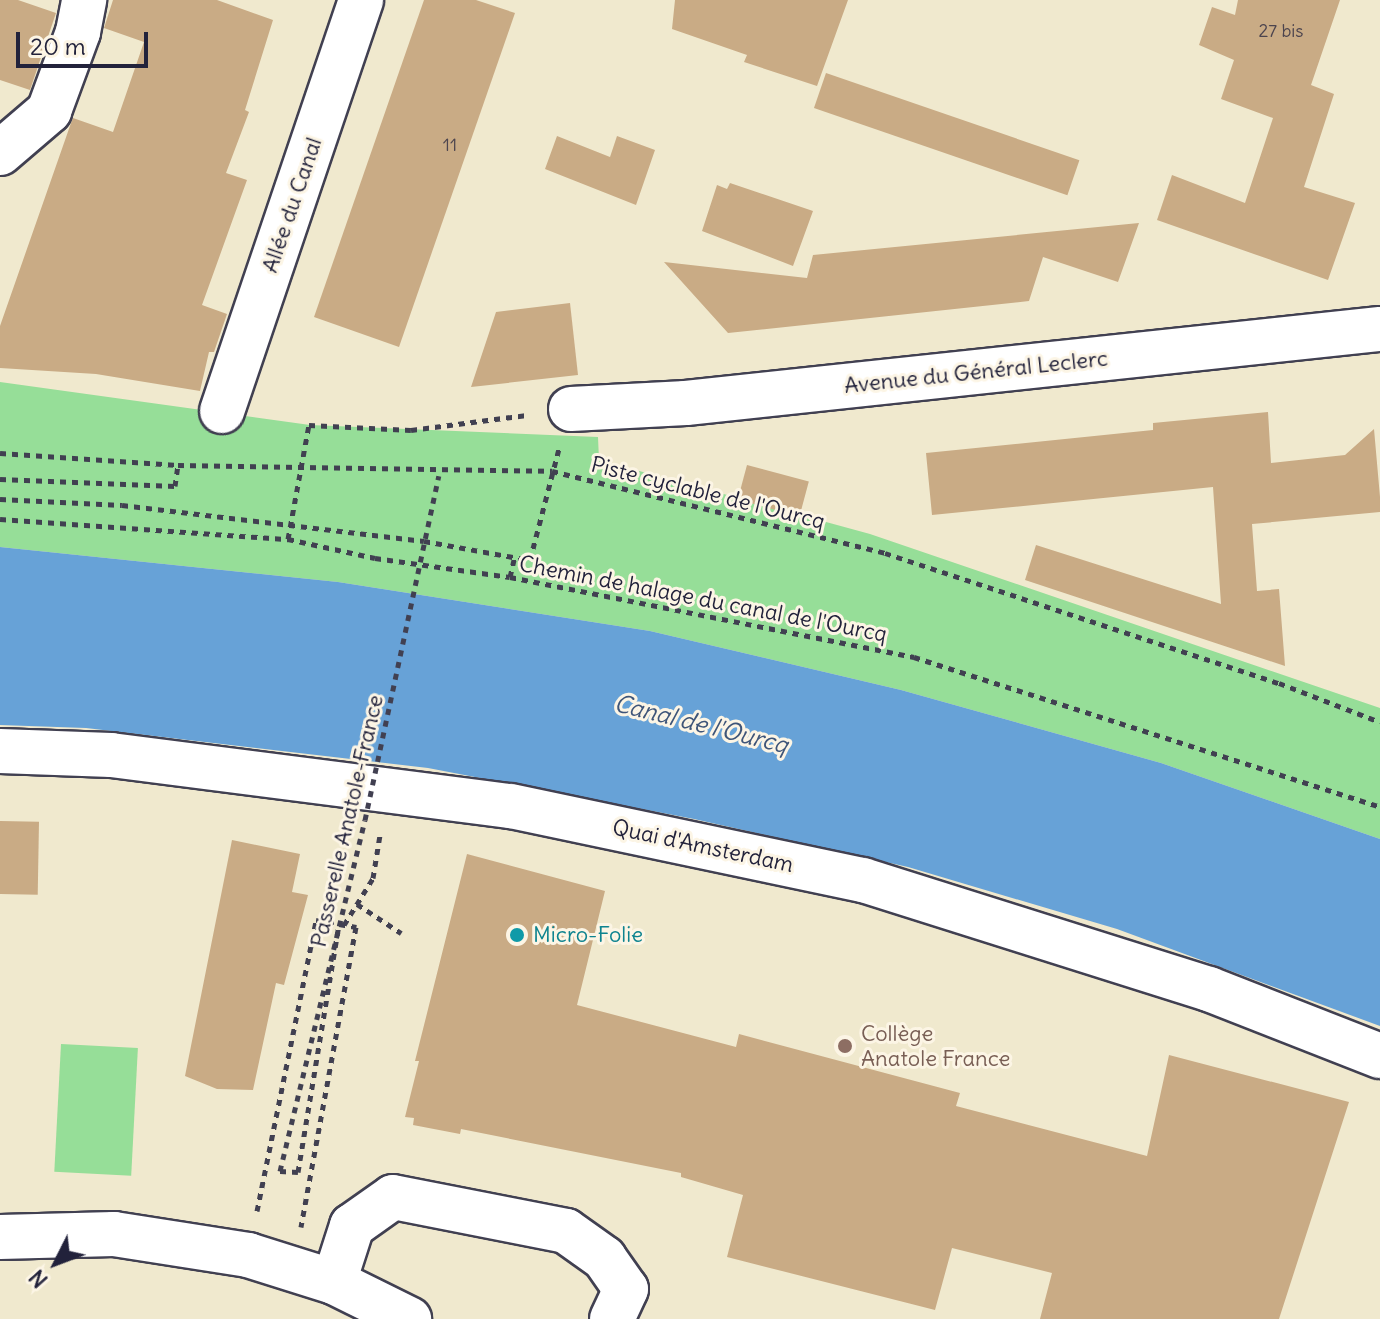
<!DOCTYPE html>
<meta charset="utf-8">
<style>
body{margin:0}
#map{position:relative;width:1380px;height:1319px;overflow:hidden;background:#f0e9ce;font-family:Delius,sans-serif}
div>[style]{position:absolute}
.green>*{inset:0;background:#96de98;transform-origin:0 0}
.water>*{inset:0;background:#67a2d7}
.building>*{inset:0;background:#c9ab85;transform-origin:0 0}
.path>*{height:5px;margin-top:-2.5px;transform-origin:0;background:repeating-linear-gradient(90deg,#414051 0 6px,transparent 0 12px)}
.roads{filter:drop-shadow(2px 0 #414051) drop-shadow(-2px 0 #414051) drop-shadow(0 2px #414051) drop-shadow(0 -2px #414051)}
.minor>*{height:44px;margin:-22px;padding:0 22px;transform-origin:22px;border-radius:22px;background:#fff}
.path-bridge>*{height:5px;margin-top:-2.5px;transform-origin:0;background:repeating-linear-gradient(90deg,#414051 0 6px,transparent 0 12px)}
.dots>*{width:22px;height:22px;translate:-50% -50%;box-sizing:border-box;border:4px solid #fcf5e5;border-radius:50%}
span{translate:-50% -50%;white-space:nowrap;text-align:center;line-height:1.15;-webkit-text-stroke:6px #fcf5e5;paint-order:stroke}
.number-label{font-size:18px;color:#4c444e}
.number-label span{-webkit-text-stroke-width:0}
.street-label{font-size:22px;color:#22223b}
.culture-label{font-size:22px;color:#0d838f}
.left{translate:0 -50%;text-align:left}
.education-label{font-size:22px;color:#785e54}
.water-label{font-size:24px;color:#3e5579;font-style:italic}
.north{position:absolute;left:16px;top:1223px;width:80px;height:80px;-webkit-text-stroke:6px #fcf5e5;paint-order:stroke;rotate:228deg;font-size:22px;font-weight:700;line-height:32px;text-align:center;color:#22223b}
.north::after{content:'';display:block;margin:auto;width:28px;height:36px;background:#22223b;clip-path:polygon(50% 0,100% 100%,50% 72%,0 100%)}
.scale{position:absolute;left:16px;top:32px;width:132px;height:36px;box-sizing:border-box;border:4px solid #22223b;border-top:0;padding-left:10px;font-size:24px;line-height:28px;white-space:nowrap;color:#22223b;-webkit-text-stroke:6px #fcf5e5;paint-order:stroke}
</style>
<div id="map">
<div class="green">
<i style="clip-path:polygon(0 382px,310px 425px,598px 437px,599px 460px,870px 534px,1380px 708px,1380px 839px,1161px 763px,901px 690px,650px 631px,338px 582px,0 547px)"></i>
<i style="left:61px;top:1044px;width:77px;height:128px;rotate:3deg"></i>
</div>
<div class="water">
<i style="clip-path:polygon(0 547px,338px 582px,650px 631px,901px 690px,1161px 763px,1380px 839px,1380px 1026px,1117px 929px,908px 867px,694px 819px,428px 768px,86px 728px,0 725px)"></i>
</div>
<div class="building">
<i style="clip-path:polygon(0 0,18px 0,56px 13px,30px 90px,0 80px)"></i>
<i style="clip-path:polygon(113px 0,217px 0,273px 20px,245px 110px,249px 112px,226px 173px,247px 180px,202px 305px,227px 314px,214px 352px,209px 352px,200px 391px,96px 374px,0 368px,0 326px,71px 123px,73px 118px,113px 132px,144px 42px,104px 28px)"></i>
<i style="clip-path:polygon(424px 0,476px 0,515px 13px,399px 347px,314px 317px)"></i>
<i style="clip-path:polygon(675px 0,848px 0,817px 86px,744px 62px,747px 55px,672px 29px)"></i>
<i style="clip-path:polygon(1238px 0,1340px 0,1311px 85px,1334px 94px,1304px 187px,1355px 203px,1328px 280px,1157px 220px,1172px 175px,1245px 203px,1273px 118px,1221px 99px,1234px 60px,1199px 45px,1212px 7px,1235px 15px)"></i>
<i style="left:826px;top:73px;width:268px;height:37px;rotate:19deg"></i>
<i style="clip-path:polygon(557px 136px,610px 157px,617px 136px,655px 150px,636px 205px,545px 169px)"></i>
<i style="clip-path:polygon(730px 183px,813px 211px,793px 266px,702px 231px,717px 185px,727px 189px)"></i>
<i style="clip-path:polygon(1139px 223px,1118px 282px,1043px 257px,1029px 301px,728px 333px,664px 262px,807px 278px,813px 255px)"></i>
<i style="clip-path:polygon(570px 303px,578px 375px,471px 387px,496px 312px)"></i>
<i style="clip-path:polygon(1268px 412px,1271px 463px,1345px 455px,1374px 429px,1380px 497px,1380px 512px,1252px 524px,1257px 591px,1279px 589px,1285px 666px,1025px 580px,1036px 545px,1221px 604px,1213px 487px,932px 515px,926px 453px,1153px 430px,1153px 423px)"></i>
<i style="left:747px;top:465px;width:64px;height:36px;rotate:15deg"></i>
<i style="left:0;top:821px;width:39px;height:73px;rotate:1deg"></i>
<i style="clip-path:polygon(232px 840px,300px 854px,292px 892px,308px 895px,284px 985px,276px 983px,253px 1090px,217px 1089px,185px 1076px)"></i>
<i style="clip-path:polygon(467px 854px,605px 891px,577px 1005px,736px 1047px,739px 1034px,960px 1093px,956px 1106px,1147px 1156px,1169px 1055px,1349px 1102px,1279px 1319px,1040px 1319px,1052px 1273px,952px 1248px,935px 1310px,727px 1257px,743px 1195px,681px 1177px,681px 1173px,461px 1129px,460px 1134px,413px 1125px,414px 1118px,405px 1117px,419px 1061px,415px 1061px)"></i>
</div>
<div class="path">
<i style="left:0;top:453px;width:178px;rotate:3.9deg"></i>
<i style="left:178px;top:465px;width:374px;rotate:0.9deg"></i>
<i style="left:552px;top:471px;width:343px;rotate:13.8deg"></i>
<i style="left:885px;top:553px;width:415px;rotate:18.3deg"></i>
<i style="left:1279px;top:683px;width:108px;rotate:21.1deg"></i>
<i style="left:0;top:479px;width:175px;rotate:2.3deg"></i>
<i style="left:175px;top:486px;width:21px;rotate:-82deg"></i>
<i style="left:0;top:519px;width:289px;rotate:4deg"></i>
<i style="left:288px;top:539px;width:89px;rotate:12.3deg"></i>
<i style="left:375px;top:558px;width:136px;rotate:8deg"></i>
<i style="left:510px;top:577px;width:412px;rotate:11.2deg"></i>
<i style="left:914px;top:657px;width:490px;rotate:17.8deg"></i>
<i style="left:288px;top:539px;width:116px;rotate:-79.6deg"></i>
<i style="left:309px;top:425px;width:102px;rotate:2.8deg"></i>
<i style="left:411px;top:430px;width:117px;rotate:-7.4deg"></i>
<i style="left:424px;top:541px;width:108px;rotate:10.2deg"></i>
<i style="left:530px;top:560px;width:115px;rotate:-75.4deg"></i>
<i style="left:510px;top:577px;width:22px;rotate:-77deg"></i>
<i style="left:357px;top:904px;width:53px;rotate:33.4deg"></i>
<i style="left:344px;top:925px;width:55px;rotate:-58.3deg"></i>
<i style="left:373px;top:878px;width:44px;rotate:-80.8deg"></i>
<i style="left:280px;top:1171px;width:18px;rotate:3deg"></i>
<i style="left:298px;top:1172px;width:251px;rotate:-80.6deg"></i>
<i style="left:257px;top:1211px;width:297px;rotate:-78.5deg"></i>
<i style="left:316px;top:920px;width:41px;rotate:9.9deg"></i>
<i style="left:356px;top:927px;width:305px;rotate:100.4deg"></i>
</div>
<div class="roads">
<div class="minor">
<i style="left:0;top:153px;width:65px;rotate:-40.6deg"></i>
<i style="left:49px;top:111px;width:84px;rotate:-69.8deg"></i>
<i style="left:78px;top:32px;width:33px;rotate:-79deg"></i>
<i style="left:571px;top:409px;width:115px;rotate:-3deg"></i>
<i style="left:686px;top:403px;width:698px;rotate:-6.09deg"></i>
<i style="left:222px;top:411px;width:434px;rotate:-71.3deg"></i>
<i style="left:0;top:751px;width:111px;rotate:2.1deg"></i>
<i style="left:111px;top:755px;width:403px;rotate:7.3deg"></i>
<i style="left:511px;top:806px;width:360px;rotate:11.9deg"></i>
<i style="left:863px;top:880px;width:363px;rotate:17.5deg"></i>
<i style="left:1209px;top:989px;width:184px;rotate:21.4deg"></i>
<i style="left:0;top:1237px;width:114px;rotate:-1.5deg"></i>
<i style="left:114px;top:1234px;width:136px;rotate:8.9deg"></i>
<i style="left:248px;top:1255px;width:90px;rotate:17.4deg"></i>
<i style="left:334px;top:1282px;width:84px;rotate:26.3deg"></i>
<i style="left:334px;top:1282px;width:59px;rotate:-72.2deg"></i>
<i style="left:352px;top:1226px;width:50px;rotate:-35.3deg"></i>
<i style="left:393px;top:1197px;width:176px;rotate:11.1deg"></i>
<i style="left:566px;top:1231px;width:47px;rotate:35.4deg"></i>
<i style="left:604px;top:1258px;width:38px;rotate:55deg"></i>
<i style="left:626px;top:1289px;width:33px;rotate:115deg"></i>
</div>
</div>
<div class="path-bridge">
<i style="left:0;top:499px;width:122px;rotate:2.8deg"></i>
<i style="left:122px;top:505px;width:304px;rotate:6.8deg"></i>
<i style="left:280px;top:1171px;width:361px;rotate:-76.4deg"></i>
<i style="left:365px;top:820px;width:352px;rotate:-77.9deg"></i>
</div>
<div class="dots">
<i style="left:517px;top:935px;background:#0f9aa8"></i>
<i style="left:845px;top:1046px;background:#8d6e63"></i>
</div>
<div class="number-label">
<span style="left:1281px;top:31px">27 bis</span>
<span style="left:450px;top:145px">11</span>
</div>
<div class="street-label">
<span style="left:292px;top:205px;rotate:-71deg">Allée du Canal</span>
<span style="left:976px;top:372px;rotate:-6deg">Avenue du Général Leclerc</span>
<span style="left:708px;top:493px;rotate:14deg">Piste cyclable de l'Ourcq</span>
<span style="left:703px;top:599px;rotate:11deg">Chemin de halage du canal de l'Ourcq</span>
<span style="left:347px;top:821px;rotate:-77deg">Passerelle Anatole-France</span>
<span style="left:703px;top:846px;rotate:12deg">Quai d'Amsterdam</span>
</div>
<div class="culture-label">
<span class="left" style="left:533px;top:935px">Micro-Folie</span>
</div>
<div class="education-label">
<span class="left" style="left:861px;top:1046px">Collège<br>Anatole France</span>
</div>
<div class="water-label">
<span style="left:701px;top:724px;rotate:14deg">Canal de l'Ourcq</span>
</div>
<div class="north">N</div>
<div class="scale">20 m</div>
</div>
